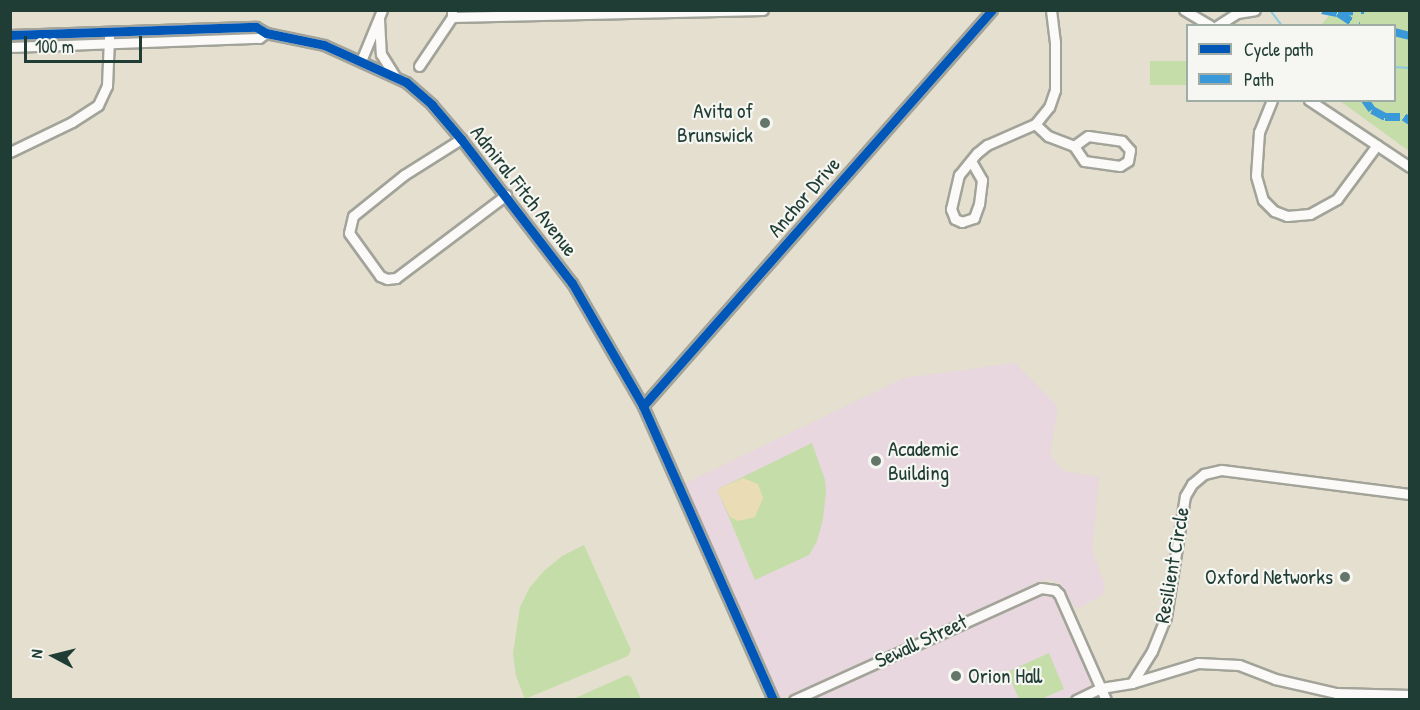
<!DOCTYPE html>
<style>
body{margin:0}
#map{position:relative;width:1420px;height:710px;overflow:hidden;background:#e4dfcf;font-family:"Patrick Hand",sans-serif}
div>[style]{position:absolute}
.built>*{inset:0;background:#e8d7de}
.green>*{inset:0;background:#c5dda8;transform-origin:0 0}
.sand>*{inset:0;background:#eadcb4}
.stream>*{height:2px;margin:-1px;padding:0 1px;transform-origin:1px;border-radius:1px;background:#8ecadf}
.roads{filter:drop-shadow(2px 0 #a2a399) drop-shadow(-2px 0 #a2a399) drop-shadow(0 2px #a2a399) drop-shadow(0 -2px #a2a399)}
.street>*{height:9px;margin:-4.5px;padding:0 4.5px;transform-origin:4.5px;border-radius:4.5px;background:#fbfaf8}
.quiet>*{height:8px;margin-top:-4px;transform-origin:0;background:repeating-linear-gradient(90deg,#3a99d8 0 15px,transparent 0 23px)}
.cycleway>*{height:9px;margin:-4.5px;padding:0 4.5px;transform-origin:4.5px;border-radius:4.5px;background:#0057b8}
.dots>*{width:16px;height:16px;translate:-50% -50%;box-sizing:border-box;border:3px solid #f6f6f2;border-radius:50%}
span{translate:-50% -50%;white-space:nowrap;text-align:center;line-height:1.15;-webkit-text-stroke:4.5px #f6f6f2;paint-order:stroke}
.poi-label{font-size:21px;color:#1f3d34}
.right{translate:-100% -50%;text-align:right}
.left{translate:0 -50%;text-align:left}
.street-label{font-size:21px;color:#1f3d34}
.frame{position:absolute;inset:0;border:12px solid #1f3d34;pointer-events:none}
.legend{position:absolute;left:1186px;top:24px;width:210px;height:78px;box-sizing:border-box;background:#f6f6f2;border:2px solid #a0aca6;margin:0;padding:8px 10px;list-style:none;font-size:18px;color:#1f3d34}
.legend li{display:flex;align-items:center;gap:12px;height:30px}
.legend b{width:30px;border:2px solid #a0aca6}
.north{position:absolute;left:24px;top:626px;width:60px;height:60px;-webkit-text-stroke:4px #f6f6f2;paint-order:stroke;rotate:277deg;font-size:16px;font-weight:700;line-height:24px;text-align:center;color:#1f3d34}
.north::after{content:'';display:block;margin:auto;width:21px;height:27px;background:#1f3d34;clip-path:polygon(50% 0,100% 100%,50% 72%,0 100%)}
.scale{position:absolute;left:24px;top:36px;width:118px;height:27px;box-sizing:border-box;border:3px solid #1f3d34;border-top:0;padding-left:8px;font-size:18px;line-height:21px;white-space:nowrap;color:#1f3d34;-webkit-text-stroke:4px #f6f6f2;paint-order:stroke}
</style>
<div id="map">
<div class="built">
<i style="clip-path:polygon(1015px 363px,1058px 407px,1050px 454px,1063px 471px,1099px 477px,1092px 550px,1105px 585px,1103px 595px,1076px 609px,1060px 583px,1047px 579px,783px 698px,776px 695px,682px 485px,904px 378px)"></i>
<i style="clip-path:polygon(1044px 594px,1054px 598px,1057px 602px,1092px 680px,1090px 687px,1062px 699px,807px 700px)"></i>
</div>
<div class="green">
<i style="clip-path:polygon(1334px 10px,1409px 11px,1409px 151px,1340px 101px,1394px 100px,1394px 26px,1321px 25px)"></i>
<i style="left:1150px;top:61px;width:37px;height:24px"></i>
<i style="clip-path:polygon(812px 443px,825px 480px,826px 492px,823px 519px,817px 541px,809px 555px,755px 580px,718px 491px,720px 488px)"></i>
<i style="clip-path:polygon(584px 545px,631px 650px,628px 656px,525px 699px,516px 676px,513px 653px,520px 607px,530px 587px,544px 571px,562px 556px)"></i>
<i style="clip-path:polygon(1049px 653px,1064px 689px,1041px 699px,1019px 699px,1007px 672px)"></i>
<i style="clip-path:polygon(627px 675px,631px 677px,641px 699px,573px 699px)"></i>
</div>
<div class="sand">
<i style="clip-path:polygon(743px 478px,758px 484px,763px 498px,755px 517px,738px 521px,730px 517px,718px 491px,720px 488px)"></i>
</div>
<div class="stream">
<i style="left:1270px;top:10px;width:20px;rotate:53deg"></i>
<i style="left:1394px;top:67px;width:16px;rotate:4deg"></i>
</div>
<div class="roads">
<div class="street">
<i style="left:1051px;top:10px;width:32px;rotate:83deg"></i>
<i style="left:1055px;top:42px;width:48px;rotate:90deg"></i>
<i style="left:1055px;top:90px;width:18px;rotate:109deg"></i>
<i style="left:1049px;top:107px;width:22px;rotate:129deg"></i>
<i style="left:1035px;top:124px;width:18px;rotate:43deg"></i>
<i style="left:1048px;top:136px;width:28px;rotate:21deg"></i>
<i style="left:1184px;top:10px;width:31px;rotate:31deg"></i>
<i style="left:452px;top:17px;width:311px;rotate:-1.3deg"></i>
<i style="left:379px;top:19px;width:35px;rotate:87deg"></i>
<i style="left:381px;top:54px;width:25px;rotate:58deg"></i>
<i style="left:1217px;top:26px;width:24px;rotate:-33deg"></i>
<i style="left:1237px;top:13px;width:18px;rotate:-9deg"></i>
<i style="left:10px;top:35px;width:246px;rotate:-1.9deg"></i>
<i style="left:256px;top:27px;width:12px;rotate:31deg"></i>
<i style="left:266px;top:33px;width:59px;rotate:11.7deg"></i>
<i style="left:324px;top:45px;width:90px;rotate:24.3deg"></i>
<i style="left:406px;top:82px;width:35px;rotate:41deg"></i>
<i style="left:432px;top:105px;width:45px;rotate:49.5deg"></i>
<i style="left:461px;top:139px;width:182px;rotate:52.4deg"></i>
<i style="left:572px;top:283px;width:142px;rotate:60deg"></i>
<i style="left:643px;top:406px;width:321px;rotate:66.1deg"></i>
<i style="left:10px;top:47px;width:249px;rotate:-2.1deg"></i>
<i style="left:259px;top:38px;width:9px;rotate:-36deg"></i>
<i style="left:361px;top:61px;width:55px;rotate:-67.6deg"></i>
<i style="left:419px;top:66px;width:59px;rotate:-56deg"></i>
<i style="left:452px;top:17px;width:7px;rotate:-90deg"></i>
<i style="left:1272px;top:100px;width:35px;rotate:112deg"></i>
<i style="left:1259px;top:132px;width:44px;rotate:93.9deg"></i>
<i style="left:1256px;top:176px;width:25px;rotate:74deg"></i>
<i style="left:1263px;top:200px;width:16px;rotate:45deg"></i>
<i style="left:1274px;top:211px;width:14px;rotate:21deg"></i>
<i style="left:1287px;top:216px;width:23px;rotate:-5deg"></i>
<i style="left:1310px;top:214px;width:31px;rotate:-29deg"></i>
<i style="left:1337px;top:199px;width:67px;rotate:-53.5deg"></i>
<i style="left:1309px;top:100px;width:121px;rotate:33.6deg"></i>
<i style="left:1088px;top:136px;width:34px;rotate:8deg"></i>
<i style="left:1122px;top:141px;width:12px;rotate:48deg"></i>
<i style="left:1130px;top:150px;width:11px;rotate:100deg"></i>
<i style="left:1128px;top:161px;width:9px;rotate:148deg"></i>
<i style="left:1120px;top:166px;width:36px;rotate:-172deg"></i>
<i style="left:1084px;top:161px;width:18px;rotate:-124deg"></i>
<i style="left:1074px;top:146px;width:17px;rotate:-36deg"></i>
<i style="left:461px;top:139px;width:67px;rotate:147.7deg"></i>
<i style="left:404px;top:175px;width:65px;rotate:141.2deg"></i>
<i style="left:353px;top:216px;width:17px;rotate:103deg"></i>
<i style="left:349px;top:233px;width:53px;rotate:54.2deg"></i>
<i style="left:380px;top:276px;width:8px;rotate:23deg"></i>
<i style="left:387px;top:279px;width:9px;rotate:-6deg"></i>
<i style="left:396px;top:278px;width:138px;rotate:-37deg"></i>
<i style="left:10px;top:152px;width:69px;rotate:-25.8deg"></i>
<i style="left:72px;top:122px;width:31px;rotate:-33deg"></i>
<i style="left:98px;top:105px;width:21px;rotate:-65deg"></i>
<i style="left:107px;top:86px;width:48px;rotate:-87.6deg"></i>
<i style="left:971px;top:161px;width:22px;rotate:60deg"></i>
<i style="left:982px;top:180px;width:24px;rotate:97deg"></i>
<i style="left:979px;top:204px;width:15px;rotate:110deg"></i>
<i style="left:974px;top:218px;width:13px;rotate:162deg"></i>
<i style="left:962px;top:222px;width:8px;rotate:-157deg"></i>
<i style="left:955px;top:219px;width:11px;rotate:-112deg"></i>
<i style="left:951px;top:209px;width:35px;rotate:-77deg"></i>
<i style="left:959px;top:175px;width:28px;rotate:-51deg"></i>
<i style="left:977px;top:153px;width:13px;rotate:-39deg"></i>
<i style="left:987px;top:145px;width:52px;rotate:-23.6deg"></i>
<i style="left:643px;top:406px;width:528px;rotate:-48.61deg"></i>
<i style="left:1132px;top:683px;width:38px;rotate:-58deg"></i>
<i style="left:1152px;top:651px;width:37px;rotate:-68deg"></i>
<i style="left:1166px;top:617px;width:122px;rotate:-81.1deg"></i>
<i style="left:1185px;top:496px;width:14px;rotate:-60deg"></i>
<i style="left:1192px;top:484px;width:16px;rotate:-40deg"></i>
<i style="left:1204px;top:474px;width:18px;rotate:-13deg"></i>
<i style="left:1222px;top:470px;width:190px;rotate:7.3deg"></i>
<i style="left:794px;top:700px;width:271px;rotate:-24.4deg"></i>
<i style="left:1041px;top:588px;width:14px;rotate:8deg"></i>
<i style="left:1055px;top:590px;width:6px;rotate:45deg"></i>
<i style="left:1059px;top:594px;width:116px;rotate:66.1deg"></i>
<i style="left:1076px;top:700px;width:28px;rotate:-26deg"></i>
<i style="left:1101px;top:688px;width:31px;rotate:-9deg"></i>
<i style="left:1132px;top:683px;width:69px;rotate:-16.9deg"></i>
<i style="left:1198px;top:663px;width:41px;rotate:2.8deg"></i>
<i style="left:1239px;top:665px;width:39px;rotate:21deg"></i>
<i style="left:1275px;top:679px;width:63px;rotate:12.9deg"></i>
<i style="left:1336px;top:693px;width:74px;rotate:1.5deg"></i>
</div>
</div>
<div class="quiet">
<i style="left:1322px;top:10px;width:16px;rotate:11deg"></i>
<i style="left:1338px;top:13px;width:24px;rotate:33deg"></i>
<i style="left:1338px;top:13px;width:26px;rotate:-7deg"></i>
<i style="left:1394px;top:32px;width:16px;rotate:14deg"></i>
<i style="left:1365px;top:100px;width:12px;rotate:55deg"></i>
<i style="left:1372px;top:110px;width:15px;rotate:28deg"></i>
<i style="left:1385px;top:117px;width:19px"></i>
<i style="left:1404px;top:117px;width:7px;rotate:34deg"></i>
</div>
<div class="cycleway">
<i style="left:10px;top:35px;width:246px;rotate:-1.9deg"></i>
<i style="left:256px;top:27px;width:12px;rotate:31deg"></i>
<i style="left:266px;top:33px;width:59px;rotate:11.7deg"></i>
<i style="left:324px;top:45px;width:90px;rotate:24.3deg"></i>
<i style="left:406px;top:82px;width:35px;rotate:41deg"></i>
<i style="left:432px;top:105px;width:45px;rotate:49.5deg"></i>
<i style="left:461px;top:139px;width:182px;rotate:52.4deg"></i>
<i style="left:572px;top:283px;width:142px;rotate:60deg"></i>
<i style="left:643px;top:406px;width:321px;rotate:66.1deg"></i>
<i style="left:643px;top:406px;width:528px;rotate:-48.61deg"></i>
</div>
<div class="dots">
<i style="left:765px;top:123px;background:#64766a"></i>
<i style="left:876px;top:461px;background:#64766a"></i>
<i style="left:1345px;top:577px;background:#64766a"></i>
<i style="left:956px;top:676px;background:#64766a"></i>
</div>
<div class="poi-label">
<span class="right" style="left:753px;top:123px">Avita of<br>Brunswick</span>
<span class="left" style="left:888px;top:461px">Academic<br>Building</span>
<span class="right" style="left:1333px;top:577px">Oxford Networks</span>
<span class="left" style="left:968px;top:676px">Orion Hall</span>
</div>
<div class="street-label">
<span style="left:524px;top:191px;rotate:52deg">Admiral Fitch Avenue</span>
<span style="left:804px;top:197px;rotate:-49deg">Anchor Drive</span>
<span style="left:1172px;top:565px;rotate:-80deg">Resilient Circle</span>
<span style="left:921px;top:641px;rotate:-25deg">Sewall Street</span>
</div>
<div class="frame"></div>
<ul class="legend">
<li><b style="height:8px;background:#0057b8"></b>Cycle path</li>
<li><b style="height:8px;background:#3a99d8"></b>Path</li>
</ul>
<div class="north">N</div>
<div class="scale">100 m</div>
</div>
